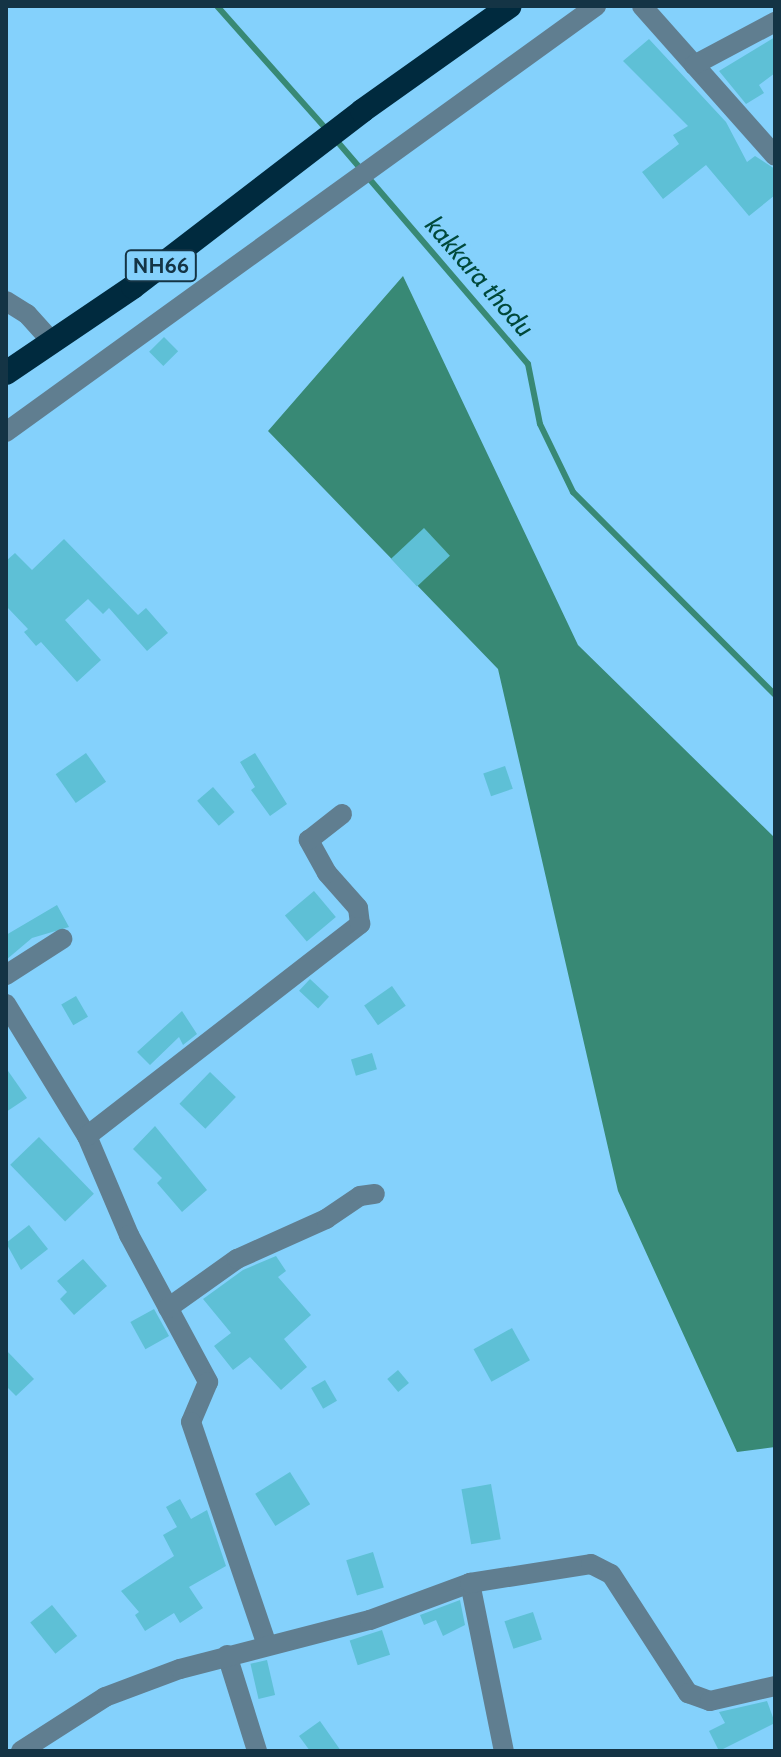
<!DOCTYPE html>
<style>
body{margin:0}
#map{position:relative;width:781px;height:1757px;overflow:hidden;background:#84d1fc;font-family:Cabin,sans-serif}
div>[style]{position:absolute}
.water>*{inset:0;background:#388975}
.stream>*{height:6px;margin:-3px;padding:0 3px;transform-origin:3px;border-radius:3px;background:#388975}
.building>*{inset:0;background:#5ec0d6;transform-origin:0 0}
.minor>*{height:20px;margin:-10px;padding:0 10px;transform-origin:10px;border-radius:10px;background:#607e90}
.highway>*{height:24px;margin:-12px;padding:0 12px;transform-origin:12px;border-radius:12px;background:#002a3e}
span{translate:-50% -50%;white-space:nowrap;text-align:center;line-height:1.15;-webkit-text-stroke:6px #84d1fc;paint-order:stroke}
.shield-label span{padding:2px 6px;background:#84d1fc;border:2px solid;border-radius:6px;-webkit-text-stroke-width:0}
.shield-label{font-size:22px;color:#143445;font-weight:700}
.water-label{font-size:26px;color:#00493b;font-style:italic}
.frame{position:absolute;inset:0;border:8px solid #143445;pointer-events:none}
</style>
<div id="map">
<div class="water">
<i style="clip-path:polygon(403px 276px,578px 645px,775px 838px,775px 1447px,737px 1452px,618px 1191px,498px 669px,268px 431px)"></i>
</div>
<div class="stream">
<i style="left:217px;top:6px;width:169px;rotate:48.4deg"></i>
<i style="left:336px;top:140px;width:295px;rotate:49.4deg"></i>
<i style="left:528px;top:364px;width:61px;rotate:78.7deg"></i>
<i style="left:540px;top:424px;width:76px;rotate:64.1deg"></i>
<i style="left:573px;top:492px;width:286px;rotate:45.1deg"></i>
</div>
<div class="building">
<i style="clip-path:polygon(775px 37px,775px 73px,759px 85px,764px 93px,746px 104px,719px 71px)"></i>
<i style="clip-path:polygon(649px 39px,726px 122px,747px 162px,755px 156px,775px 169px,775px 195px,749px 216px,706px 165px,663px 199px,642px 172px,679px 144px,673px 135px,688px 126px,623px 61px)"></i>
<i style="left:164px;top:337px;width:20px;height:21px;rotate:45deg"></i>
<i style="left:424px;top:528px;width:38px;height:45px;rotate:47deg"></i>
<i style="clip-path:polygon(64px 539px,138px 615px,146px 608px,168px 633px,147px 651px,109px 608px,103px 614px,88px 599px,65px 620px,101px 660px,77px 682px,41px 642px,36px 646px,24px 632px,28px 629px,6px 606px,6px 561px,15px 553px,32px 570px)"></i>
<i style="left:86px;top:753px;width:35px;height:37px;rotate:55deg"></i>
<i style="clip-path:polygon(255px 753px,287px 804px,270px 816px,251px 790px,255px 787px,240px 762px)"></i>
<i style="left:505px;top:766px;width:24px;height:23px;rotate:71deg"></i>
<i style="left:213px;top:787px;width:33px;height:21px;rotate:49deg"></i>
<i style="left:314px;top:891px;width:34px;height:38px;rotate:50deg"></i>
<i style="clip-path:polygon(57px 905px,69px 927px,32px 938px,6px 960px,6px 935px)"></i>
<i style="left:310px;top:979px;width:26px;height:16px;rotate:43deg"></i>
<i style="left:392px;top:986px;width:24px;height:34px;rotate:55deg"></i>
<i style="left:76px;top:996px;width:24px;height:17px;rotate:60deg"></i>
<i style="clip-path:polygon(182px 1011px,197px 1034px,183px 1045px,179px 1037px,150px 1065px,137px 1052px)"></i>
<i style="left:372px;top:1053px;width:17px;height:22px;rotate:73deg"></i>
<i style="clip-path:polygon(6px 1068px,27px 1098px,6px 1112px)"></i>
<i style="left:210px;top:1072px;width:36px;height:44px;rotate:44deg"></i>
<i style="clip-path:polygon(155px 1126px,207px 1190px,182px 1212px,157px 1183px,162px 1178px,133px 1149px)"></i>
<i style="left:39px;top:1137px;width:79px;height:40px;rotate:46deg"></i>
<i style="clip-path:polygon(29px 1225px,48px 1249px,21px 1270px,6px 1243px)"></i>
<i style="clip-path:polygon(276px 1256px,286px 1271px,278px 1277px,311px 1315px,284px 1339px,307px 1367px,281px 1390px,250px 1357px,233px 1370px,214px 1346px,231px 1333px,203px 1299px,243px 1270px)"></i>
<i style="clip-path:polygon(83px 1259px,107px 1286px,74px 1315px,60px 1299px,67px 1292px,57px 1281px)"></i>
<i style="left:154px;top:1309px;width:31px;height:27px;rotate:61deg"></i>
<i style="left:512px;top:1328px;width:37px;height:44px;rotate:61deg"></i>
<i style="clip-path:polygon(6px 1350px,34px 1379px,16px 1396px,6px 1386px)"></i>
<i style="left:398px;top:1370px;width:17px;height:14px;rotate:50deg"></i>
<i style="left:325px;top:1380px;width:24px;height:16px;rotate:60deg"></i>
<i style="left:290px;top:1472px;width:38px;height:41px;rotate:58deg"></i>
<i style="left:491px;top:1484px;width:56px;height:30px;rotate:80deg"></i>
<i style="clip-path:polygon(180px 1499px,191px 1519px,207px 1510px,226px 1566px,189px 1587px,203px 1608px,180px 1623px,174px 1613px,145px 1631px,135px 1615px,139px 1612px,121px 1591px,174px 1556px,163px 1535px,177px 1527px,166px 1507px)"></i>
<i style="left:373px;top:1552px;width:37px;height:28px;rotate:73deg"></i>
<i style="clip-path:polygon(460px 1600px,465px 1625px,443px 1636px,436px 1620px,424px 1625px,420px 1615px)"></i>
<i style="left:52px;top:1605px;width:40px;height:28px;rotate:51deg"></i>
<i style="left:533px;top:1612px;width:29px;height:30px;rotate:72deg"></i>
<i style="left:382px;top:1630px;width:26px;height:34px;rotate:72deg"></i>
<i style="left:267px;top:1660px;width:36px;height:17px;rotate:77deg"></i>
<i style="clip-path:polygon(767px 1701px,775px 1723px,719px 1751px,709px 1731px,725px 1723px,719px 1712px)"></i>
<i style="clip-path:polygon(320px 1721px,341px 1751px,310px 1751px,299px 1736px)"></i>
</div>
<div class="minor">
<i style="left:642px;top:6px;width:200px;rotate:48.4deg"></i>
<i style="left:694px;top:65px;width:92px;rotate:-28deg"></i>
<i style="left:6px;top:301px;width:25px;rotate:32deg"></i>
<i style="left:27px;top:314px;width:38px;rotate:48deg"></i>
<i style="left:6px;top:432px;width:728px;rotate:-35.83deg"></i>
<i style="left:6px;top:975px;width:67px;rotate:-32.7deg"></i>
<i style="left:6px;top:1004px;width:155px;rotate:58.5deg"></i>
<i style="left:87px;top:1136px;width:108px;rotate:67deg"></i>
<i style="left:129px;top:1235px;width:167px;rotate:61.7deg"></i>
<i style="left:208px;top:1382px;width:43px;rotate:113deg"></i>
<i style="left:191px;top:1422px;width:236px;rotate:71.2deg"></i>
<i style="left:87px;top:1136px;width:346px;rotate:-37.8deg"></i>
<i style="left:360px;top:924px;width:16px;rotate:-97deg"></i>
<i style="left:358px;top:908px;width:47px;rotate:-131.5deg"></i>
<i style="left:327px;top:873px;width:38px;rotate:-119deg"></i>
<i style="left:309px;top:840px;width:42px;rotate:-38.2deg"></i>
<i style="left:168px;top:1308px;width:85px;rotate:-35.4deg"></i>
<i style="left:237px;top:1259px;width:98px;rotate:-24.2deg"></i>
<i style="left:326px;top:1219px;width:41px;rotate:-34.1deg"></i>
<i style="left:360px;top:1196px;width:15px;rotate:-8deg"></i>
<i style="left:470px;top:1583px;width:171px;rotate:78.6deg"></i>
<i style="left:227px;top:1655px;width:101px;rotate:72.6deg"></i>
<i style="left:21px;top:1751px;width:100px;rotate:-32.7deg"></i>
<i style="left:105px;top:1697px;width:80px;rotate:-20.5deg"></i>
<i style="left:180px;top:1669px;width:196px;rotate:-14.5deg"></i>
<i style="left:370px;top:1620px;width:107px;rotate:-20.3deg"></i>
<i style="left:470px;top:1583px;width:122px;rotate:-8.9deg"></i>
<i style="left:591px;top:1564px;width:22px;rotate:27deg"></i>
<i style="left:611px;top:1574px;width:142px;rotate:57.1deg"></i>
<i style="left:688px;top:1693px;width:23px;rotate:20deg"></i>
<i style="left:710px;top:1701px;width:67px;rotate:-13deg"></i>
</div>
<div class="highway">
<i style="left:6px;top:373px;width:153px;rotate:-34.1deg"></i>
<i style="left:133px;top:287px;width:289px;rotate:-37.5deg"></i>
<i style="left:362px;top:111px;width:181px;rotate:-35.4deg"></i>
</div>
<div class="shield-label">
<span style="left:161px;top:266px">NH66</span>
</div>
<div class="water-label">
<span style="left:479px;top:277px;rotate:49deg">kakkara thodu</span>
</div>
<div class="frame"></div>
</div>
